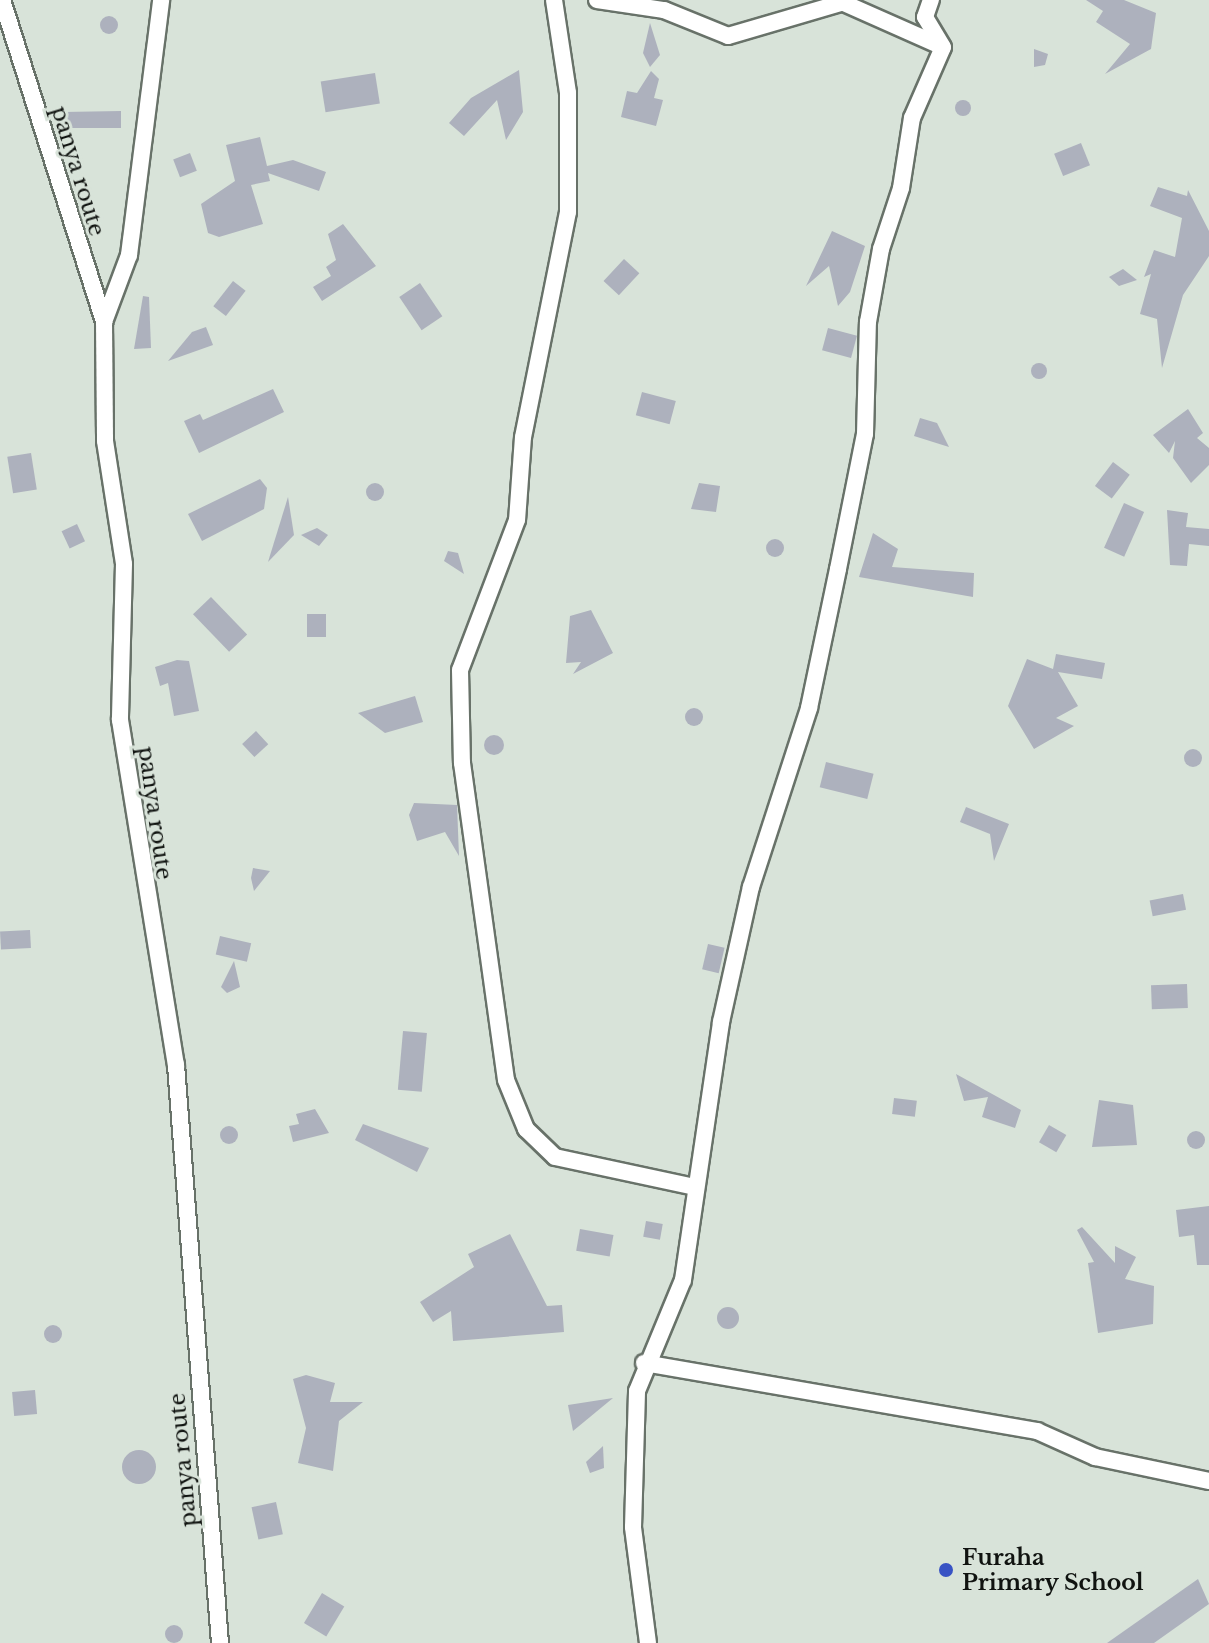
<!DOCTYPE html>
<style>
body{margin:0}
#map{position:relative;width:1209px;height:1643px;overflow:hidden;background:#d8e3d9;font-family:"Libre Baskerville",serif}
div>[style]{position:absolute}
.building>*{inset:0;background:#adb1bd;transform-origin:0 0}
.round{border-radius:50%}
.roads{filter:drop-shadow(2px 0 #687269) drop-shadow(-2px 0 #687269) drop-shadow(0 2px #687269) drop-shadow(0 -2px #687269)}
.minor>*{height:16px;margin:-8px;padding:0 8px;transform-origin:8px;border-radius:8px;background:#fff}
.dots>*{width:22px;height:22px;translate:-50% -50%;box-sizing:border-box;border:4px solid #d8e3d9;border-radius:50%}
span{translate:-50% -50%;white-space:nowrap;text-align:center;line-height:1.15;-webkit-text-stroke:6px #d8e3d9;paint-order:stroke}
.street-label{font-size:22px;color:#101310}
.poi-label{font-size:22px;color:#101310;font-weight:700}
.left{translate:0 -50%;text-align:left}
</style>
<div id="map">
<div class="building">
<i style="clip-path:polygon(1086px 0,1124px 0,1156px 13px,1151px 49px,1105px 74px,1130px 44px,1096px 22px,1103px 11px)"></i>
<i class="round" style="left:100px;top:16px;width:18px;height:18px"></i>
<i style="clip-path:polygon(650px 23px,660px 55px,650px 67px,643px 53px)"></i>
<i style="clip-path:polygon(1034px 49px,1048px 54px,1045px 65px,1034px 67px)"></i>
<i style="clip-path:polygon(519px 70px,523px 112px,506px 140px,497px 100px,464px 136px,449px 123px,471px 98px)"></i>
<i style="clip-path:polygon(651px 71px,659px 79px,654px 98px,663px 100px,656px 126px,621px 117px,627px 91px,637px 93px)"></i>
<i style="left:375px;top:73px;width:31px;height:55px;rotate:81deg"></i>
<i class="round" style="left:955px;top:100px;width:16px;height:16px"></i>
<i style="clip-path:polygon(121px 111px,121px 128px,72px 128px,63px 112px)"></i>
<i style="clip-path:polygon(260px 137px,267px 166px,293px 160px,326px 172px,319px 191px,268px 173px,270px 181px,251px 185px,263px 224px,219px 237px,208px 233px,201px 204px,235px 181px,226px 145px)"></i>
<i style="left:1081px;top:143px;width:24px;height:29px;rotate:68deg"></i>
<i style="left:190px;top:153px;width:19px;height:18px;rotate:69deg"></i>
<i style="clip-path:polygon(1158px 187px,1187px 196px,1188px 190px,1209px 231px,1209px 256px,1183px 295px,1162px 368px,1157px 319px,1140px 314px,1151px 274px,1144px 277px,1154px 250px,1175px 257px,1182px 218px,1150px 206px)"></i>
<i style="clip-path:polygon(343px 224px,376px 266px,322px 301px,313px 287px,331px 276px,326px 267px,336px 260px,328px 234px)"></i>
<i style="clip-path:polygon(832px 231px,865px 246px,850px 292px,838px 306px,829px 266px,806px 286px)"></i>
<i style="left:624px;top:259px;width:21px;height:30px;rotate:43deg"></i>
<i style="clip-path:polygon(1123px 269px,1137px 280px,1119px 286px,1109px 277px)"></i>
<i style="left:233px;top:281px;width:16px;height:32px;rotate:38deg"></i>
<i style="left:420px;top:283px;width:40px;height:25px;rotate:56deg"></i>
<i style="clip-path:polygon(143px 296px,149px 297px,151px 348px,134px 349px)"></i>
<i style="clip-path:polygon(206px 327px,213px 345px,168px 361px,192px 332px)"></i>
<i style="left:828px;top:328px;width:30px;height:23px;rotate:15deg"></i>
<i class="round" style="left:1031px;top:363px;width:16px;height:16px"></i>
<i style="clip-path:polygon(273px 389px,284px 412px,199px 453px,184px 421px,200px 414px,203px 420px)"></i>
<i style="left:642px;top:392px;width:35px;height:24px;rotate:15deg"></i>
<i style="clip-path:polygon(1188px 409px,1203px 433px,1197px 438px,1209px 448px,1209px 465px,1191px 483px,1173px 458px,1175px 441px,1169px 453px,1153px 435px)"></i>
<i style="clip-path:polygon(920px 418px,937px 423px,949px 447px,914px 436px)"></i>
<i style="left:31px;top:453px;width:37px;height:24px;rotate:81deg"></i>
<i style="left:1113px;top:462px;width:21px;height:30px;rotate:37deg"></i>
<i style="clip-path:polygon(260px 479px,267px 488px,264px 509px,202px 541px,188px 514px)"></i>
<i style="clip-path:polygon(699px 483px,720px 486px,716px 512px,691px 509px)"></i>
<i class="round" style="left:366px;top:483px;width:18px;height:18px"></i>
<i style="clip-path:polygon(288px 497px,294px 535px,268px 562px)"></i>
<i style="left:1124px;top:503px;width:22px;height:49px;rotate:24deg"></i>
<i style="clip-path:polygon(1167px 510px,1188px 513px,1186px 527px,1209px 529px,1209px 546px,1189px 544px,1187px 566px,1170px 565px)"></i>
<i style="left:77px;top:524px;width:19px;height:17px;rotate:65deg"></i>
<i style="clip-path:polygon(317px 528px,328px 535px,319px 546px,301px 535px)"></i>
<i style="clip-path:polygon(873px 533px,898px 549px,892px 567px,974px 573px,973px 597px,859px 577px)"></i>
<i class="round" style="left:766px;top:539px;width:18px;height:18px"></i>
<i style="clip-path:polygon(448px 551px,458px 553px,464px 574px,444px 561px)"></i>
<i style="left:211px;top:597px;width:52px;height:25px;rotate:46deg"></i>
<i style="clip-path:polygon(591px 610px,613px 653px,573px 674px,581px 662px,566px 663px,570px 616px)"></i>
<i style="left:307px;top:614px;width:19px;height:23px"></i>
<i style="clip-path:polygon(1056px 654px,1105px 663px,1102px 679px,1058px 672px,1078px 706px,1056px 718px,1074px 726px,1034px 749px,1008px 706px,1027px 659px,1053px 669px)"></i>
<i style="clip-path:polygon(177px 660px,189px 661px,199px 711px,174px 716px,168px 683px,160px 686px,155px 667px)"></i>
<i style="clip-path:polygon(415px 696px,423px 722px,385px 733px,358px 713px)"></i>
<i class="round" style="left:685px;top:708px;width:18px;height:18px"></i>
<i style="left:256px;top:731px;width:18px;height:19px;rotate:47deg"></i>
<i class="round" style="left:484px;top:735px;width:20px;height:20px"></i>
<i class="round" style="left:1184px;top:749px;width:18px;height:18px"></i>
<i style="left:826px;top:762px;width:49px;height:26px;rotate:14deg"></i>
<i style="clip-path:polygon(414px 803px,457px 805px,459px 856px,445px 832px,417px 841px,409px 815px)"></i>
<i style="clip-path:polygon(966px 807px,1009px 824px,994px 861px,990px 834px,960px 822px)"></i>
<i style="clip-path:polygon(253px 868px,270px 871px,254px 891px,251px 878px)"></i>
<i style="left:1183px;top:894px;width:16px;height:34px;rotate:79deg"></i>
<i style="left:30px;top:930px;width:18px;height:30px;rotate:87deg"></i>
<i style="left:220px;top:936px;width:32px;height:19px;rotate:13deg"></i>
<i style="left:708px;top:944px;width:17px;height:26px;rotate:13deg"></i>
<i style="clip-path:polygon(234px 961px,240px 987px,227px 993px,221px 987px)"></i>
<i style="left:1187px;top:984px;width:24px;height:36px;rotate:88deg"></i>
<i style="left:403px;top:1031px;width:24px;height:59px;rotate:5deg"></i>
<i style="clip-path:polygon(956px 1074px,1021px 1110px,1015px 1128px,982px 1117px,988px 1097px,964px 1101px)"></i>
<i style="left:894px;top:1098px;width:23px;height:16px;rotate:7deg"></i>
<i style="clip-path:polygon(1099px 1100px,1133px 1105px,1137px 1145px,1092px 1147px)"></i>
<i style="clip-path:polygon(315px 1109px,329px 1133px,293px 1142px,289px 1126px,299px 1124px,296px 1114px)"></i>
<i style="clip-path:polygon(363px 1124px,429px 1148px,417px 1172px,355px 1140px)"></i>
<i style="left:1049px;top:1125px;width:20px;height:20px;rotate:30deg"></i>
<i class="round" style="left:220px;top:1126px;width:18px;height:18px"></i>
<i class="round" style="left:1187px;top:1131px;width:18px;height:18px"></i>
<i style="clip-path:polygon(1209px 1206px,1209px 1265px,1197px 1265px,1194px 1235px,1179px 1237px,1176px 1210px)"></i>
<i style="left:646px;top:1221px;width:17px;height:16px;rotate:10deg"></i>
<i style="clip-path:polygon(1082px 1227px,1115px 1263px,1115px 1246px,1136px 1257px,1125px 1279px,1154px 1286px,1153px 1324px,1098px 1333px,1088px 1263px,1094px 1262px,1077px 1230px)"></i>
<i style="left:580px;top:1229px;width:34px;height:22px;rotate:10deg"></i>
<i style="clip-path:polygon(510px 1234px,547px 1306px,562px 1305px,564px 1332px,453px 1341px,451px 1311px,433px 1322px,420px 1302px,474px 1267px,468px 1254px)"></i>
<i class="round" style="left:717px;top:1307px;width:22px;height:22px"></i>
<i class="round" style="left:44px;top:1325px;width:18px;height:18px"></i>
<i style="clip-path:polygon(306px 1375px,335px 1383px,330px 1402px,363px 1402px,339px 1421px,333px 1471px,298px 1463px,306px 1428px,293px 1379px)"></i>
<i style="left:35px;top:1390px;width:24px;height:23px;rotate:85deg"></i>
<i style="clip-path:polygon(613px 1398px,573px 1431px,568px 1405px)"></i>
<i style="clip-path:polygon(603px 1446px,604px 1468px,590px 1473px,586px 1462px)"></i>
<i class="round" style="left:122px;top:1450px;width:34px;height:34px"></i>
<i style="left:276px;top:1502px;width:33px;height:25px;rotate:78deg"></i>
<i style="clip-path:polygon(1198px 1579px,1209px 1604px,1154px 1643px,1107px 1643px)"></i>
<i style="left:322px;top:1593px;width:26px;height:35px;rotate:31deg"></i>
<i class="round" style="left:165px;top:1625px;width:18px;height:18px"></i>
</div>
<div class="roads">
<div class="minor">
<i style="left:2px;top:0;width:338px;rotate:72.4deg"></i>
<i style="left:104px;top:322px;width:119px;rotate:89.5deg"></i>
<i style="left:105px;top:441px;width:124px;rotate:81.2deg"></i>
<i style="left:124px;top:564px;width:156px;rotate:91.5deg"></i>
<i style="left:120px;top:720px;width:350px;rotate:80.8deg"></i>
<i style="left:176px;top:1065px;width:580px;rotate:85.65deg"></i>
<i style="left:554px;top:0;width:94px;rotate:81.4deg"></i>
<i style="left:568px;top:93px;width:119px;rotate:90deg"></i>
<i style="left:568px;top:212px;width:229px;rotate:101.3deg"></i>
<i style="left:523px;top:437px;width:83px;rotate:94.1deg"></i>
<i style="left:517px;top:520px;width:160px;rotate:110.8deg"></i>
<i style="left:460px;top:670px;width:93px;rotate:88.8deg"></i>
<i style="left:462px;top:763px;width:320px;rotate:82.1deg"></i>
<i style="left:506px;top:1080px;width:53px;rotate:67.8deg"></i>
<i style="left:526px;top:1129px;width:40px;rotate:44deg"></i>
<i style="left:555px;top:1157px;width:143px;rotate:12.1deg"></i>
<i style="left:597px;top:0;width:68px;rotate:8.5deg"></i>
<i style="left:664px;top:10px;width:69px;rotate:22.1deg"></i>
<i style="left:728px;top:36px;width:118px;rotate:-16.3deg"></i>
<i style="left:837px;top:0;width:114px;rotate:23.9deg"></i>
<i style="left:104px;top:322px;width:72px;rotate:-69.5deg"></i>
<i style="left:129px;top:255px;width:257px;rotate:-82.8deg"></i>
<i style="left:644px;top:1363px;width:399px;rotate:9.8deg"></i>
<i style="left:1037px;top:1431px;width:64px;rotate:24.1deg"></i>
<i style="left:1095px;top:1457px;width:116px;rotate:11.9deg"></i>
<i style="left:648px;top:1643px;width:117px;rotate:-97.4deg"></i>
<i style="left:633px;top:1527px;width:136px;rotate:-88.3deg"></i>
<i style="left:637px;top:1391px;width:120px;rotate:-67.5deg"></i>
<i style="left:683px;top:1280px;width:261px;rotate:-81.6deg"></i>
<i style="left:721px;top:1022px;width:138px;rotate:-77.5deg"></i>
<i style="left:751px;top:887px;width:188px;rotate:-72deg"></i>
<i style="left:809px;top:708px;width:142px;rotate:-78.2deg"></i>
<i style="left:838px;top:569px;width:138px;rotate:-78.7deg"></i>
<i style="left:865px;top:434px;width:112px;rotate:-88.5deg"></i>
<i style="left:868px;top:322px;width:74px;rotate:-79.9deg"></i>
<i style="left:881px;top:249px;width:64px;rotate:-71.8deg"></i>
<i style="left:901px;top:188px;width:71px;rotate:-81.1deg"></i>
<i style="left:912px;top:118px;width:77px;rotate:-66.4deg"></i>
<i style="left:943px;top:47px;width:35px;rotate:-121deg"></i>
<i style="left:925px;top:17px;width:18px;rotate:-71deg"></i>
</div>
</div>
<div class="dots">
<i style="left:946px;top:1570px;background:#3853c4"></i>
</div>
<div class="street-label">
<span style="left:78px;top:171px;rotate:73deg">panya route</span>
<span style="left:155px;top:813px;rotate:82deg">panya route</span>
<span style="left:183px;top:1460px;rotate:-95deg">panya route</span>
</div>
<div class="poi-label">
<span class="left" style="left:962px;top:1570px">Furaha<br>Primary School</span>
</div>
</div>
